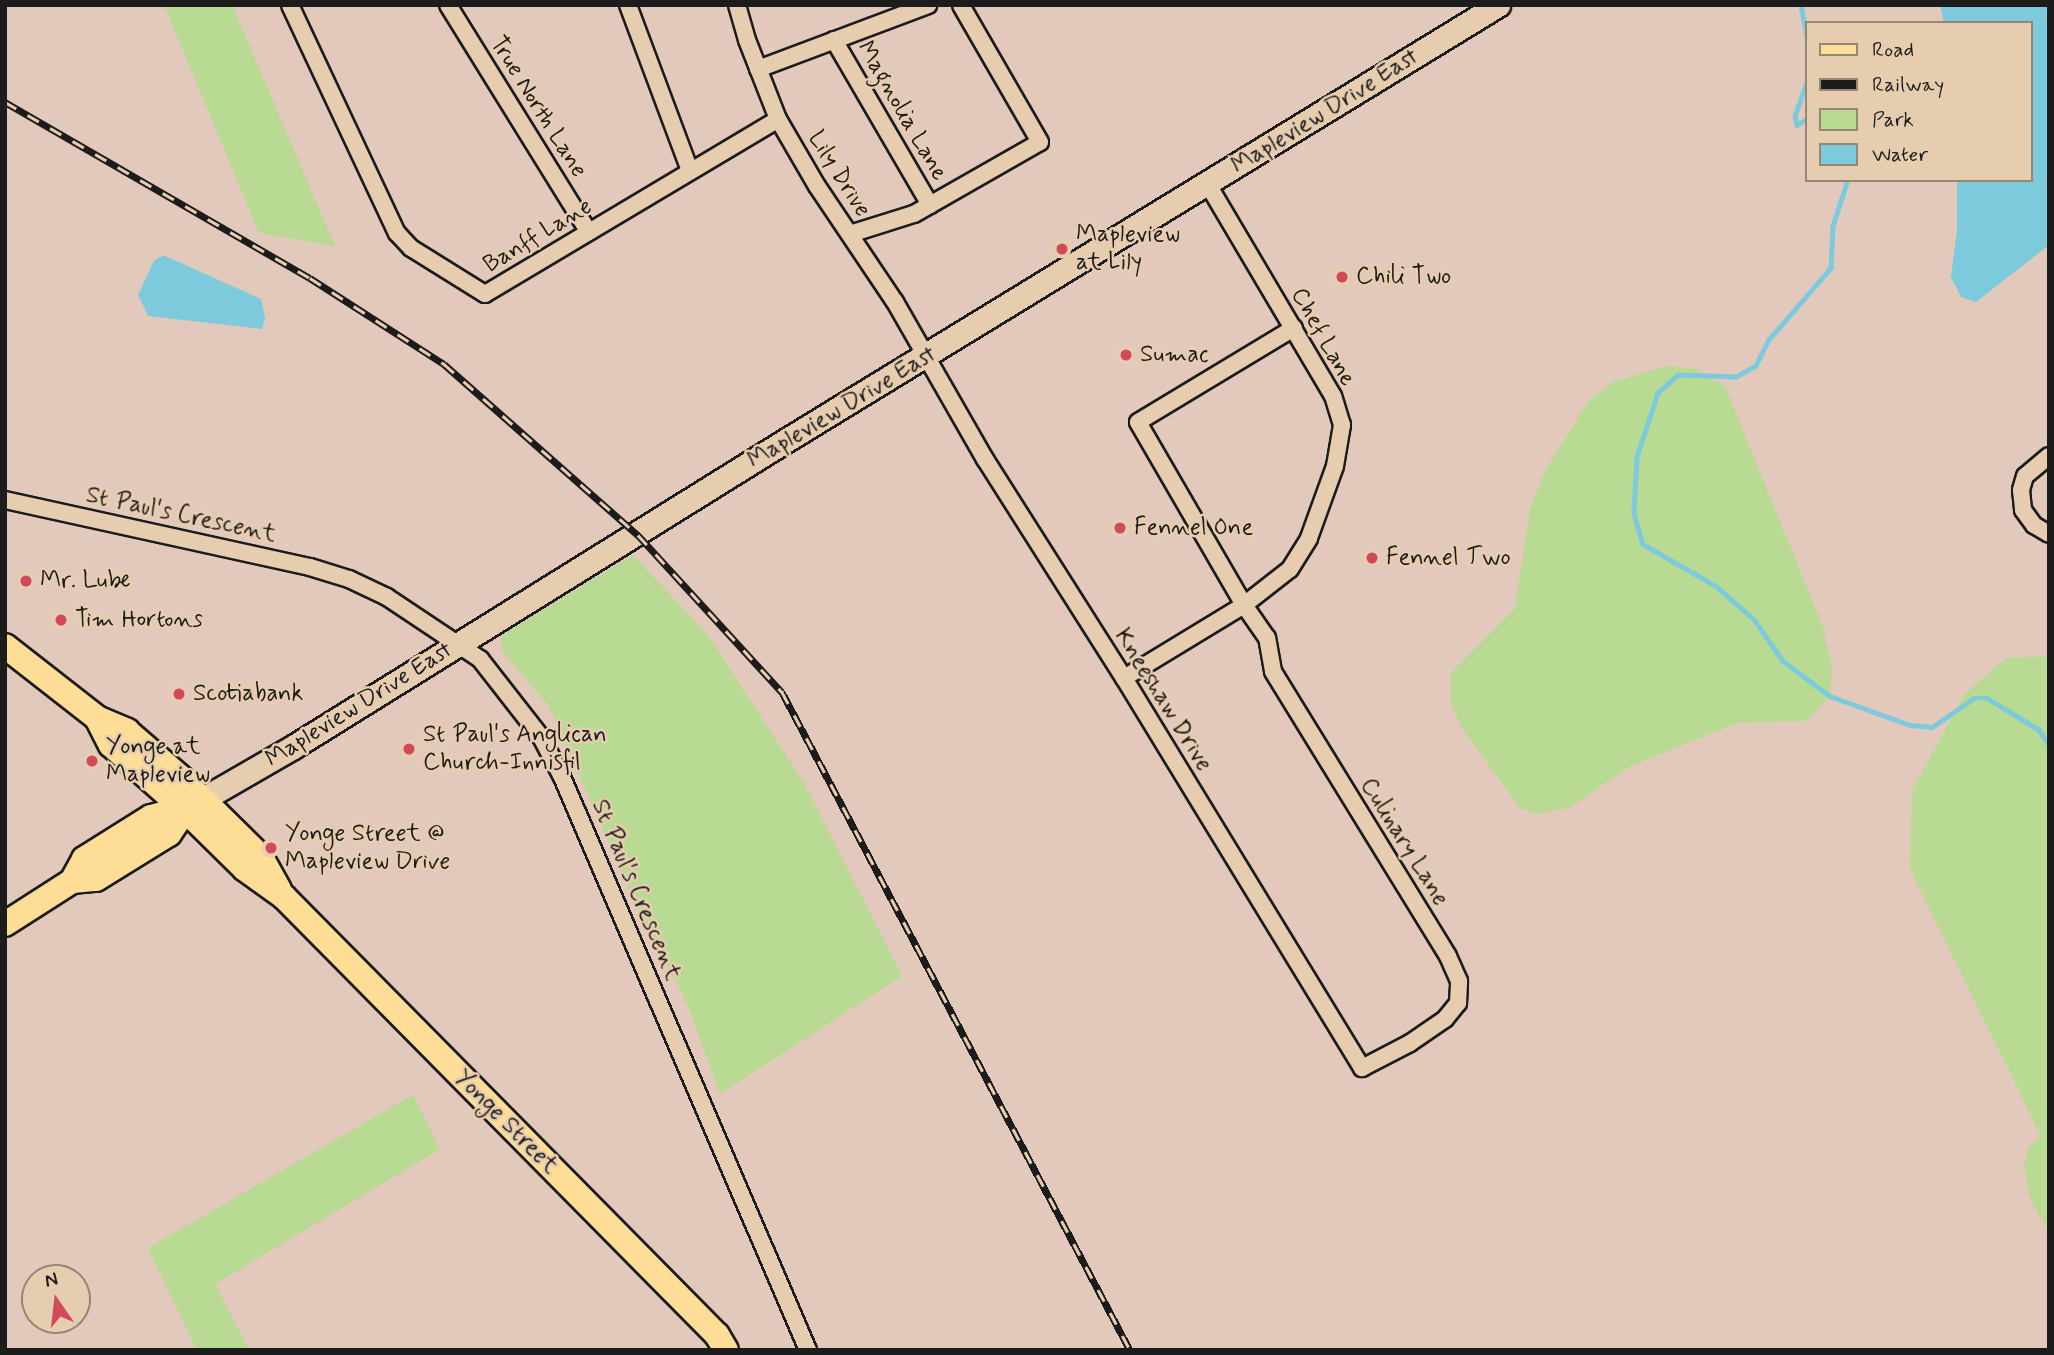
<!DOCTYPE html>
<style>
body{margin:0}
#map{position:relative;width:2054px;height:1355px;overflow:hidden;background:#e2c9bb;font-family:Mynerve,sans-serif}
div>[style]{position:absolute}
.green>*{inset:0;background:#b8da93}
.water>*{inset:0;background:#7dcadc}
.stream>*{height:4.5px;margin:-2.25px;padding:0 2.25px;transform-origin:2.25px;border-radius:2.25px;background:#7dcadc}
.roads{filter:drop-shadow(2px 0 #1c1c1c) drop-shadow(-2px 0 #1c1c1c) drop-shadow(0 2px #1c1c1c) drop-shadow(0 -2px #1c1c1c)}
.street>*{height:16px;margin:-8px;padding:0 8px;transform-origin:8px;border-radius:8px;background:#e7cdaf}
.secondary>*{height:23px;margin:-11.5px;padding:0 11.5px;transform-origin:11.5px;border-radius:11.5px;background:#e7cdaf}
.primary>*{height:24px;margin:-12px;padding:0 12px;transform-origin:12px;border-radius:12px;background:#fedd96}
.rail>*{height:7px;margin-top:-3.5px;transform-origin:0;background:repeating-linear-gradient(90deg,#e7cdaf 0 13px,#1c1c1c 0 26px);box-sizing:border-box;border-block:2px solid #1c1c1c}
.dots>*{width:19px;height:19px;translate:-50% -50%;box-sizing:border-box;border:4px solid #e7cdaf;border-radius:50%}
span{translate:-50% -50%;white-space:nowrap;text-align:center;line-height:1.15;-webkit-text-stroke:5px #e7cdaf;paint-order:stroke}
.street-label{font-size:24px;color:#1c1c1c}
.poi-label{font-size:24px;color:#1c1c1c}
.left{translate:0 -50%;text-align:left}
.frame{position:absolute;inset:0;border:7px solid #1c1c1c;pointer-events:none}
.legend{position:absolute;left:1805px;top:21px;width:228px;height:161px;box-sizing:border-box;background:#e7cdaf;border:2px solid #968674;margin:0;padding:9px 12px;list-style:none;font-size:21px;color:#1c1c1c}
.legend li{display:flex;align-items:center;gap:14px;height:35px}
.legend b{width:35px;border:2px solid #968674}
.north{position:absolute;left:21px;top:1264px;width:70px;height:70px;box-sizing:border-box;background:#e7cdaf;border:2px solid #968674;border-radius:50%;rotate:346deg;font-size:19px;font-weight:700;line-height:28px;text-align:center;color:#1c1c1c}
.north::after{content:'';display:block;margin:auto;width:24px;height:32px;background:#d1495b;clip-path:polygon(50% 0,100% 100%,50% 72%,0 100%)}
</style>
<div id="map">
<div class="green">
<i style="clip-path:polygon(164px 5px,232px 5px,335px 246px,259px 233px)"></i>
<i style="clip-path:polygon(1667px 366px,1694px 368px,1725px 386px,1823px 627px,1832px 667px,1830px 696px,1806px 721px,1737px 723px,1633px 765px,1569px 808px,1535px 814px,1520px 808px,1462px 728px,1451px 704px,1451px 673px,1515px 608px,1530px 509px,1546px 469px,1588px 402px,1612px 382px)"></i>
<i style="clip-path:polygon(633px 555px,708px 635px,804px 783px,902px 976px,720px 1094px,687px 1003px,636px 905px,549px 706px,502px 651px,502px 635px)"></i>
<i style="clip-path:polygon(2049px 656px,2049px 1232px,2031px 1201px,2024px 1165px,2028px 1148px,2041px 1136px,1910px 869px,1912px 791px,1963px 696px,2005px 658px)"></i>
<i style="clip-path:polygon(413px 1095px,440px 1149px,215px 1284px,249px 1350px,197px 1350px,148px 1248px)"></i>
</div>
<div class="water">
<i style="clip-path:polygon(1940px 5px,2049px 5px,2049px 245px,1976px 302px,1961px 297px,1951px 277px,1957px 230px,1957px 180px,2031px 180px,2031px 23px,1944px 23px)"></i>
<i style="clip-path:polygon(163px 255px,261px 299px,265px 318px,262px 329px,148px 316px,138px 295px,154px 261px)"></i>
</div>
<div class="stream">
<i style="left:1801px;top:5px;width:33px;rotate:79deg"></i>
<i style="left:1807px;top:82px;width:36px;rotate:109deg"></i>
<i style="left:1795px;top:116px;width:9px;rotate:77deg"></i>
<i style="left:1797px;top:125px;width:12px;rotate:-35deg"></i>
<i style="left:1848px;top:180px;width:48px;rotate:108.1deg"></i>
<i style="left:1833px;top:226px;width:42px;rotate:92.7deg"></i>
<i style="left:1831px;top:268px;width:95px;rotate:130.7deg"></i>
<i style="left:1769px;top:340px;width:29px;rotate:117deg"></i>
<i style="left:1756px;top:366px;width:23px;rotate:151deg"></i>
<i style="left:1736px;top:377px;width:58px;rotate:-178deg"></i>
<i style="left:1678px;top:375px;width:27px;rotate:138deg"></i>
<i style="left:1658px;top:393px;width:67px;rotate:108.2deg"></i>
<i style="left:1637px;top:457px;width:56px;rotate:93.1deg"></i>
<i style="left:1634px;top:513px;width:32px;rotate:74deg"></i>
<i style="left:1643px;top:544px;width:84px;rotate:29.9deg"></i>
<i style="left:1716px;top:586px;width:50px;rotate:41deg"></i>
<i style="left:1754px;top:619px;width:51px;rotate:55.4deg"></i>
<i style="left:1783px;top:661px;width:59px;rotate:36.7deg"></i>
<i style="left:1830px;top:696px;width:85px;rotate:19.9deg"></i>
<i style="left:1910px;top:725px;width:22px;rotate:5deg"></i>
<i style="left:1932px;top:727px;width:51px;rotate:-34.6deg"></i>
<i style="left:1974px;top:698px;width:13px"></i>
<i style="left:1987px;top:698px;width:60px;rotate:31.3deg"></i>
<i style="left:2038px;top:729px;width:19px;rotate:54deg"></i>
</div>
<div class="roads">
<div class="street">
<i style="left:290px;top:5px;width:252px;rotate:64.9deg"></i>
<i style="left:397px;top:233px;width:21px;rotate:47deg"></i>
<i style="left:411px;top:248px;width:87px;rotate:31.9deg"></i>
<i style="left:485px;top:294px;width:341px;rotate:-30.8deg"></i>
<i style="left:448px;top:5px;width:267px;rotate:58.2deg"></i>
<i style="left:628px;top:5px;width:177px;rotate:69.5deg"></i>
<i style="left:737px;top:5px;width:36px;rotate:74deg"></i>
<i style="left:747px;top:40px;width:85px;rotate:68.6deg"></i>
<i style="left:778px;top:119px;width:78px;rotate:59.8deg"></i>
<i style="left:817px;top:186px;width:140px;rotate:56.1deg"></i>
<i style="left:895px;top:302px;width:181px;rotate:60.2deg"></i>
<i style="left:985px;top:459px;width:259px;rotate:57.6deg"></i>
<i style="left:1124px;top:678px;width:457px;rotate:58.6deg"></i>
<i style="left:1362px;top:1068px;width:54px;rotate:-27.5deg"></i>
<i style="left:1410px;top:1043px;width:42px;rotate:-34.4deg"></i>
<i style="left:1445px;top:1019px;width:21px;rotate:-51deg"></i>
<i style="left:1458px;top:1003px;width:22px;rotate:-87deg"></i>
<i style="left:1459px;top:981px;width:27px;rotate:-114deg"></i>
<i style="left:1448px;top:956px;width:334px;rotate:-121.6deg"></i>
<i style="left:1273px;top:671px;width:34px;rotate:-100deg"></i>
<i style="left:1267px;top:638px;width:40px;rotate:-124.9deg"></i>
<i style="left:1244px;top:605px;width:211px;rotate:-120.1deg"></i>
<i style="left:1138px;top:422px;width:182px;rotate:-31.1deg"></i>
<i style="left:834px;top:40px;width:191px;rotate:59.8deg"></i>
<i style="left:758px;top:69px;width:182px;rotate:-20.6deg"></i>
<i style="left:850px;top:234px;width:67px;rotate:-17.4deg"></i>
<i style="left:914px;top:214px;width:145px;rotate:-29.7deg"></i>
<i style="left:1040px;top:142px;width:158px;rotate:-120deg"></i>
<i style="left:2049px;top:456px;width:31px;rotate:140deg"></i>
<i style="left:2025px;top:476px;width:15px;rotate:106deg"></i>
<i style="left:2021px;top:490px;width:20px;rotate:84deg"></i>
<i style="left:2023px;top:510px;width:19px;rotate:54deg"></i>
<i style="left:2034px;top:525px;width:17px;rotate:31deg"></i>
<i style="left:5px;top:500px;width:312px;rotate:12.4deg"></i>
<i style="left:310px;top:567px;width:41px;rotate:17.1deg"></i>
<i style="left:349px;top:579px;width:42px;rotate:25.3deg"></i>
<i style="left:387px;top:597px;width:112px;rotate:33.7deg"></i>
<i style="left:480px;top:659px;width:99px;rotate:52deg"></i>
<i style="left:541px;top:737px;width:45px;rotate:62.3deg"></i>
<i style="left:562px;top:777px;width:624px;rotate:66.77deg"></i>
<i style="left:1124px;top:678px;width:140px;rotate:-31.3deg"></i>
<i style="left:1244px;top:605px;width:58px;rotate:-38deg"></i>
<i style="left:1290px;top:569px;width:36px;rotate:-58deg"></i>
<i style="left:1309px;top:538px;width:77px;rotate:-70.1deg"></i>
<i style="left:1335px;top:466px;width:42px;rotate:-80.3deg"></i>
<i style="left:1342px;top:425px;width:30px;rotate:-107deg"></i>
<i style="left:1333px;top:396px;width:245px;rotate:-120.6deg"></i>
</div>
<div class="secondary">
<i style="left:203px;top:799px;width:104px;rotate:-30deg"></i>
<i style="left:293px;top:747px;width:579px;rotate:-31.88deg"></i>
<i style="left:785px;top:441px;width:836px;rotate:-31.45deg"></i>
</div>
<div class="primary">
<i style="left:5px;top:646px;width:117px;rotate:38deg"></i>
<i style="left:97px;top:718px;width:33px;rotate:23deg"></i>
<i style="left:127px;top:731px;width:70px;rotate:41deg"></i>
<i style="left:180px;top:777px;width:114px;rotate:44.6deg"></i>
<i style="left:261px;top:857px;width:37px;rotate:61deg"></i>
<i style="left:97px;top:718px;width:30px;rotate:63deg"></i>
<i style="left:111px;top:745px;width:98px;rotate:41.3deg"></i>
<i style="left:185px;top:810px;width:84px;rotate:44.5deg"></i>
<i style="left:245px;top:869px;width:48px;rotate:35.7deg"></i>
<i style="left:284px;top:897px;width:616px;rotate:45.33deg"></i>
<i style="left:717px;top:1335px;width:17px;rotate:59deg"></i>
<i style="left:72px;top:881px;width:25px;rotate:-61deg"></i>
<i style="left:84px;top:859px;width:79px;rotate:-32.1deg"></i>
<i style="left:151px;top:817px;width:42px;rotate:-15deg"></i>
<i style="left:5px;top:924px;width:80px;rotate:-32.7deg"></i>
<i style="left:72px;top:881px;width:24px;rotate:-5deg"></i>
<i style="left:96px;top:879px;width:86px;rotate:-31.7deg"></i>
<i style="left:169px;top:834px;width:29px;rotate:-56deg"></i>
</div>
</div>
<div class="rail">
<i style="left:5px;top:102px;width:352px;rotate:30deg"></i>
<i style="left:310px;top:278px;width:159px;rotate:32.7deg"></i>
<i style="left:444px;top:364px;width:259px;rotate:41.4deg"></i>
<i style="left:638px;top:535px;width:213px;rotate:47.5deg"></i>
<i style="left:782px;top:692px;width:744px;rotate:62.13deg"></i>
</div>
<div class="dots">
<i style="left:1062px;top:249px;background:#d1495b"></i>
<i style="left:1342px;top:277px;background:#d1495b"></i>
<i style="left:1126px;top:355px;background:#d1495b"></i>
<i style="left:1120px;top:528px;background:#d1495b"></i>
<i style="left:1372px;top:558px;background:#d1495b"></i>
<i style="left:26px;top:581px;background:#d1495b"></i>
<i style="left:61px;top:620px;background:#d1495b"></i>
<i style="left:179px;top:694px;background:#d1495b"></i>
<i style="left:409px;top:749px;background:#d1495b"></i>
<i style="left:92px;top:761px;background:#d1495b"></i>
<i style="left:271px;top:848px;background:#d1495b"></i>
</div>
<div class="street-label">
<span style="left:538px;top:107px;rotate:58deg">True North Lane</span>
<span style="left:902px;top:111px;rotate:60deg">Magnolia Lane</span>
<span style="left:1325px;top:112px;rotate:-32deg">Mapleview Drive East</span>
<span style="left:839px;top:174px;rotate:58deg">Lily Drive</span>
<span style="left:538px;top:236px;rotate:-31deg">Banff Lane</span>
<span style="left:1323px;top:337px;rotate:61deg">Chef Lane</span>
<span style="left:842px;top:408px;rotate:-31deg">Mapleview Drive East</span>
<span style="left:181px;top:515px;rotate:12deg">St Paul's Crescent</span>
<span style="left:1163px;top:700px;rotate:58deg">Kneeshaw Drive</span>
<span style="left:359px;top:705px;rotate:-32deg">Mapleview Drive East</span>
<span style="left:1404px;top:842px;rotate:58deg">Culinary Lane</span>
<span style="left:636px;top:890px;rotate:67deg">St Paul's Crescent</span>
<span style="left:506px;top:1122px;rotate:45deg">Yonge Street</span>
</div>
<div class="poi-label">
<span class="left" style="left:1076px;top:249px">Mapleview<br>at Lily</span>
<span class="left" style="left:1356px;top:277px">Chili Two</span>
<span class="left" style="left:1140px;top:355px">Sumac</span>
<span class="left" style="left:1134px;top:528px">Fennel One</span>
<span class="left" style="left:1386px;top:558px">Fennel Two</span>
<span class="left" style="left:40px;top:581px">Mr. Lube</span>
<span class="left" style="left:75px;top:620px">Tim Hortons</span>
<span class="left" style="left:193px;top:694px">Scotiabank</span>
<span class="left" style="left:423px;top:749px">St Paul's Anglican<br>Church-Innisfil</span>
<span class="left" style="left:106px;top:761px">Yonge at<br>Mapleview</span>
<span class="left" style="left:285px;top:848px">Yonge Street @<br>Mapleview Drive</span>
</div>
<div class="frame"></div>
<ul class="legend">
<li><b style="height:9px;background:#fedd96"></b>Road</li>
<li><b style="height:9px;background:#1c1c1c"></b>Railway</li>
<li><b style="height:19px;background:#b8da93"></b>Park</li>
<li><b style="height:19px;background:#7dcadc"></b>Water</li>
</ul>
<div class="north">N</div>
</div>
